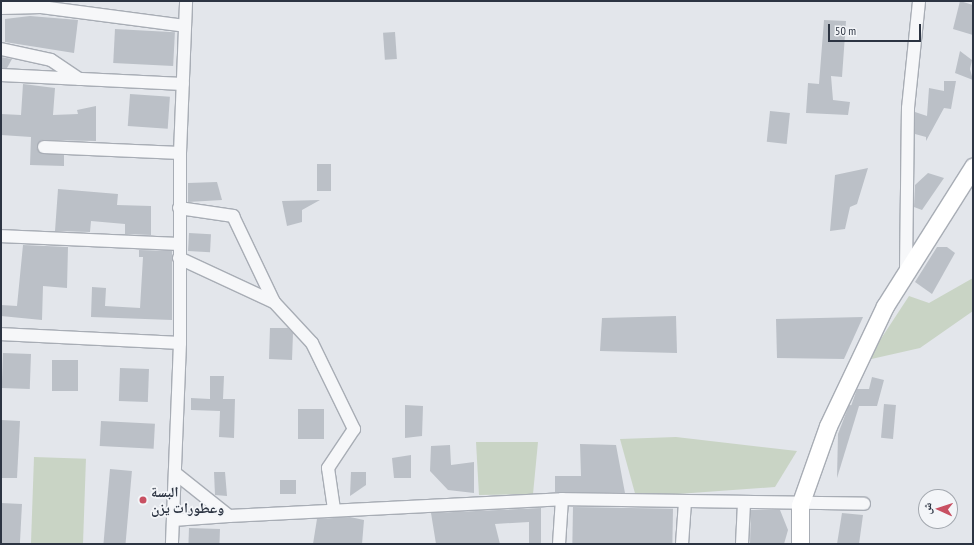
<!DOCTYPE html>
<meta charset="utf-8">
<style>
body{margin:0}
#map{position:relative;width:974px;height:545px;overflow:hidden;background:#e3e6eb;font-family:"PT Sans Narrow","Noto Naskh Arabic",sans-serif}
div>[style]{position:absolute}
.green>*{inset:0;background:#c9d4c5;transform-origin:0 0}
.building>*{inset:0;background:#bbc0c7;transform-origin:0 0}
.roads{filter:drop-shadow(1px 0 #a8adb5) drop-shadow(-1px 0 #a8adb5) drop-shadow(0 1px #a8adb5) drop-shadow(0 -1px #a8adb5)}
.street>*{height:12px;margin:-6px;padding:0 6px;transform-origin:6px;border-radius:6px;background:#f6f7f9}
.secondary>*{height:17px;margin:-8.5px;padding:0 8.5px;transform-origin:8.5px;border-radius:8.5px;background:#fff}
.dots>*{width:11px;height:11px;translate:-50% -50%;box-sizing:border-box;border:2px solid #f3f5f8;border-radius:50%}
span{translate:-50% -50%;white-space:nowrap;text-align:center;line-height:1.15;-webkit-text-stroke:3.5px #f3f5f8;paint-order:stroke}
.poi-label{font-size:14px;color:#2c3442;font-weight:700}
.left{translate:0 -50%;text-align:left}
.frame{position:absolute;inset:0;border:2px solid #2c3442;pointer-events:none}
.north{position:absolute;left:918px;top:489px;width:40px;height:40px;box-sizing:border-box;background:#f3f5f8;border:1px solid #a3a8af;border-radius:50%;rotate:273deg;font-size:11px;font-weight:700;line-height:16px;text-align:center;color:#2c3442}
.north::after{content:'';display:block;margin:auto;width:14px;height:18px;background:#c85062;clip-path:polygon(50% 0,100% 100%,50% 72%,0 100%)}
.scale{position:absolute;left:828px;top:24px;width:93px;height:18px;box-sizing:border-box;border:2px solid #2c3442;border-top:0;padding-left:5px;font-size:12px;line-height:14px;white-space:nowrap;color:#2c3442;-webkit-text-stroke:3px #f3f5f8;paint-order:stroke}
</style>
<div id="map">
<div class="green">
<i style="clip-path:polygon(973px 278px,973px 311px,920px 348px,867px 360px,909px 296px,929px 303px)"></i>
<i style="clip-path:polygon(676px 437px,797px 451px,775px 487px,636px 497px,620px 439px)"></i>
<i style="clip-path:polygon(476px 442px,538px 442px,533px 494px,479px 495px)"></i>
<i style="left:34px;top:457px;width:52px;height:87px;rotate:2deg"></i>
</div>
<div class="building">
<i style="clip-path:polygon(960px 1px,973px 5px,973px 35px,953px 29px)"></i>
<i style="clip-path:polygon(30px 16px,78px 20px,74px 53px,5px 42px,5px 19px)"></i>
<i style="clip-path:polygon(824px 20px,846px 21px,842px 77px,831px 76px,833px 100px,850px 102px,848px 115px,806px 113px,808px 83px,819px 84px)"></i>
<i style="left:115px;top:29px;width:60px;height:34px;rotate:3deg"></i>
<i style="left:395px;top:32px;width:27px;height:12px;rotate:86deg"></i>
<i style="clip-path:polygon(960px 51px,972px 60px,970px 69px,973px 80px,955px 73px)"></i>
<i style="clip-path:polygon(1px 57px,12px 59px,7px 68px,1px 68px)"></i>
<i style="clip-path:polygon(944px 81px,956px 81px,951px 109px,944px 108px,926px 141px,926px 137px,915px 134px,915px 112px,927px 116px,929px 88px,944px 91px)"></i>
<i style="clip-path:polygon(23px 84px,55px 88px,53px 115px,78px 114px,77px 110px,96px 106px,96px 141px,41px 140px,38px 151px,64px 155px,64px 166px,30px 165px,31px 137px,1px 135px,1px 114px,21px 115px)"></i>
<i style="left:130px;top:94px;width:40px;height:32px;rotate:4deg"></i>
<i style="left:770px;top:111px;width:20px;height:31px;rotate:6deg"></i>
<i style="left:317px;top:164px;width:14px;height:27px"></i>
<i style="clip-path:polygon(868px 168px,857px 204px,850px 207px,845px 229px,830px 231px,835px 175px)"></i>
<i style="clip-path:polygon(928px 173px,944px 178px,922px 210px,914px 207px,915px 185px)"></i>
<i style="clip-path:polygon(217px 182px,222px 200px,188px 202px,188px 183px)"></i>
<i style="clip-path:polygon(58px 189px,118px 194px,117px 205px,151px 206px,151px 235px,125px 234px,125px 224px,91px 221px,90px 232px,55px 231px)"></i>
<i style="clip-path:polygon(320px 200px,302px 210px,302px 222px,287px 226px,282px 201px)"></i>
<i style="left:189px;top:233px;width:22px;height:18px;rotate:3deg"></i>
<i style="clip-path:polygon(23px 245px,68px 247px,67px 288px,43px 286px,42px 320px,1px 316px,1px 305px,17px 306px)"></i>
<i style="clip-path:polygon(937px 247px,947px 247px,955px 253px,932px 294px,915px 282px)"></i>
<i style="clip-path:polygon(139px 250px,172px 251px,172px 320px,91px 317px,92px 287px,106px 288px,105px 306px,140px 308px,143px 257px,139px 257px)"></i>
<i style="clip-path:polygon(676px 316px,677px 353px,600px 351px,602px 318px)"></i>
<i style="clip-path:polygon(863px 317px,844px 359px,777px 358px,776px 319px)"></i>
<i style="clip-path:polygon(270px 328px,288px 328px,293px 333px,292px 360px,269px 359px)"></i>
<i style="left:3px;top:353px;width:28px;height:35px;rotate:2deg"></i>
<i style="left:52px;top:360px;width:26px;height:31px"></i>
<i style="left:120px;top:368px;width:29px;height:33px;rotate:2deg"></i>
<i style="clip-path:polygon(210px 376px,224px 376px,223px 399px,235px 399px,234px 438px,219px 437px,220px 411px,191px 410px,191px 398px,210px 399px)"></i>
<i style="clip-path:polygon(872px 377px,884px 380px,877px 406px,851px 406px,857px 389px,869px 389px)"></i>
<i style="left:884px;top:404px;width:12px;height:34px;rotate:5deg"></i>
<i style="clip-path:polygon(405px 405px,423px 406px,422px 436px,405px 438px)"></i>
<i style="clip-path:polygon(849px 405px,859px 406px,837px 478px,838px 434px)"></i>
<i style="left:298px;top:409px;width:26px;height:30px"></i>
<i style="clip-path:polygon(1px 420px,20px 421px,17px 478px,1px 478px)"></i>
<i style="left:101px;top:421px;width:54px;height:25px;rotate:3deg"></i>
<i style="clip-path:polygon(580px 444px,616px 445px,625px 493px,555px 492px,555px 476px,581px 476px)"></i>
<i style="clip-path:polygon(450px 445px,451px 465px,474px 462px,474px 493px,448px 490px,430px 471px,431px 446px)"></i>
<i style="clip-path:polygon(411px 455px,411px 478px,394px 478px,392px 458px)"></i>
<i style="left:110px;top:469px;width:22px;height:75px;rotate:5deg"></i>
<i style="clip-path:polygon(214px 472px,225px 472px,227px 496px,215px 495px)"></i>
<i style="clip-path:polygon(351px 472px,366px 472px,366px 485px,350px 496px)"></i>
<i style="left:280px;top:480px;width:16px;height:14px"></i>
<i style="left:1px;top:503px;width:21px;height:41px;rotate:3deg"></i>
<i style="left:573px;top:507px;width:100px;height:37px;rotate:1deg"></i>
<i style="clip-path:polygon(541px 508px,541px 544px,529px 544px,529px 522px,495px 524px,500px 544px,436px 544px,431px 513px)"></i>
<i style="clip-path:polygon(751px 510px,780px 510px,788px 530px,784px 544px,750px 544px)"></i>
<i style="clip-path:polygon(842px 513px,863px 515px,859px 544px,837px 544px)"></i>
<i style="clip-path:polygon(350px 517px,364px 520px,362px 544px,313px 544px,317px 519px)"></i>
<i style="left:189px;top:528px;width:31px;height:16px;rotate:2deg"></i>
</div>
<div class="roads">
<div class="street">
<i style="left:1px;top:8px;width:40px;rotate:-1.4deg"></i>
<i style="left:41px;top:7px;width:145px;rotate:7.5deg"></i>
<i style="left:1px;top:49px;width:51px;rotate:12.4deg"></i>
<i style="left:51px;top:60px;width:34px;rotate:34deg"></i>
<i style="left:1px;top:75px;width:182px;rotate:2.8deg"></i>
<i style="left:44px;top:147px;width:136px;rotate:2.5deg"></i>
<i style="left:179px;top:208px;width:55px;rotate:8.4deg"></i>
<i style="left:233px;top:216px;width:95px;rotate:64.5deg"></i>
<i style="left:1px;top:236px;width:178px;rotate:2.6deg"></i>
<i style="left:179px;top:258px;width:105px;rotate:24.9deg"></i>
<i style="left:274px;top:302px;width:56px;rotate:47.2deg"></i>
<i style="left:312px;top:343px;width:96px;rotate:64deg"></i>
<i style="left:354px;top:429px;width:47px;rotate:123.7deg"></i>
<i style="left:328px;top:468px;width:41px;rotate:81.7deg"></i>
<i style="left:906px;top:271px;width:163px;rotate:-89.3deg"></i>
<i style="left:908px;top:108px;width:108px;rotate:-84.1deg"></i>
<i style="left:1px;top:334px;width:179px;rotate:2.9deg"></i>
<i style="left:180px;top:343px;width:201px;rotate:92.3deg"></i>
<i style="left:180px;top:343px;width:190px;rotate:-90deg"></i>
<i style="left:180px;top:153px;width:152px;rotate:-87.7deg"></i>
<i style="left:175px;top:473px;width:69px;rotate:38.5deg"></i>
<i style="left:229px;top:516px;width:333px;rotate:-2.9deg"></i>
<i style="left:562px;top:499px;width:302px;rotate:0.9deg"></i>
<i style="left:173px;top:520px;width:56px;rotate:-4.1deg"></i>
<i style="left:559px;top:544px;width:45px;rotate:-86.2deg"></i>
<i style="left:682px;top:544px;width:42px;rotate:-85.9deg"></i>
<i style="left:742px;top:544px;width:41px;rotate:-87.2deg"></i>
</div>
<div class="secondary">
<i style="left:800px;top:544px;width:39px;rotate:-90deg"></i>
<i style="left:800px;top:505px;width:84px;rotate:-70.5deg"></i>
<i style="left:828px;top:426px;width:133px;rotate:-64.6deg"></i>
<i style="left:885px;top:306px;width:165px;rotate:-57.7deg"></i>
</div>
</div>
<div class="dots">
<i style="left:143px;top:500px;background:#c85062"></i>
</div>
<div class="poi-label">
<span class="left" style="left:151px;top:500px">البسة<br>وعطورات يزن</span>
</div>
<div class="frame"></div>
<div class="north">ش</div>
<div class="scale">50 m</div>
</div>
